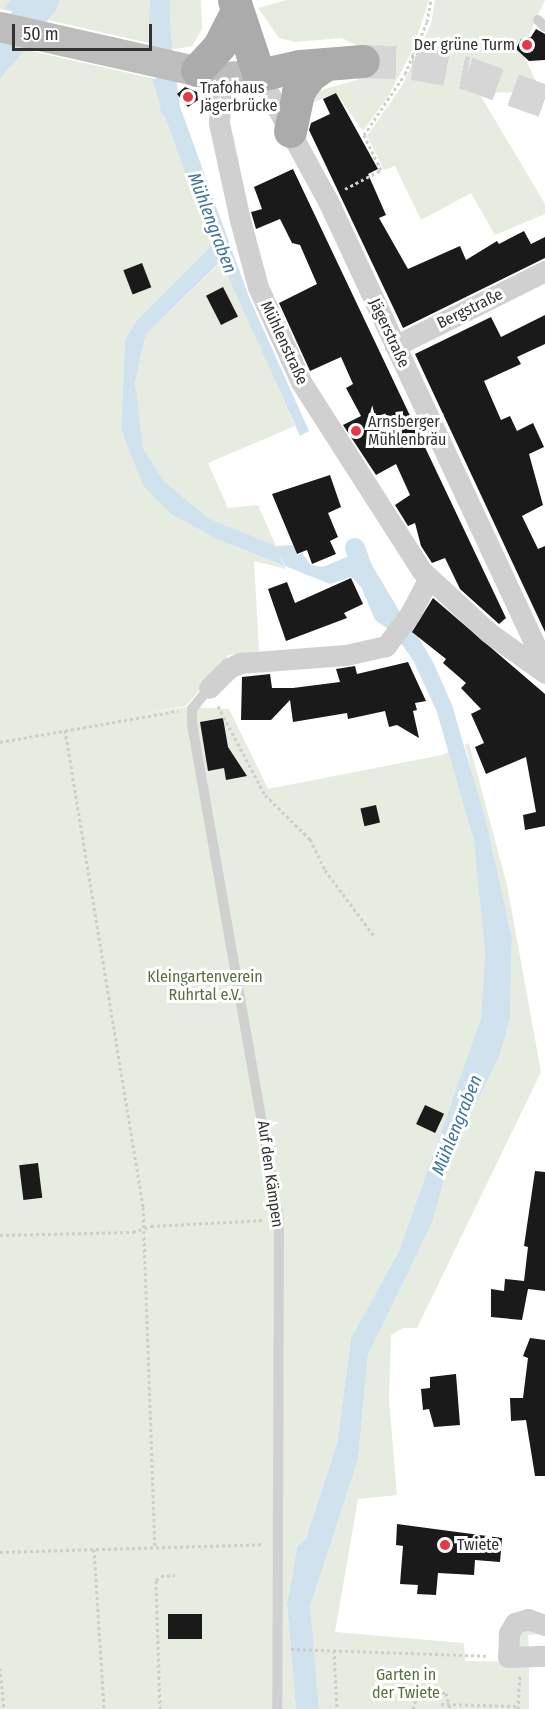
<!DOCTYPE html>
<meta charset="utf-8">
<style>
body{margin:0}
#map{position:relative;width:545px;height:1709px;overflow:hidden;background:#fff;font-family:"Fira Sans Condensed",sans-serif}
div>[style]{position:absolute}
.green>*{inset:0;background:#e6ecdf}
.water>*{inset:0;background:#cfe2ee}
.canal>*{height:20px;margin:-10px;padding:0 10px;transform-origin:10px;border-radius:10px;background:#cfe2ee}
.river>*{height:33px;margin:-16.5px;padding:0 16.5px;transform-origin:16.5px;border-radius:16.5px;background:#cfe2ee}
.building>*{inset:0;background:#1a1a1a;transform-origin:0 0}
.primary-tunnel>*{height:33px;margin-top:-16.5px;transform-origin:0;background:repeating-linear-gradient(90deg,#d6d6d6 0 33px,transparent 0 49px)}
.path>*{height:3px;margin-top:-1.5px;transform-origin:0;background:repeating-linear-gradient(90deg,#cdcdcd 0 3px,transparent 0 6px)}
.service>*{height:10px;margin:-5px;padding:0 5px;transform-origin:5px;border-radius:5px;background:#d0d0d0}
.minor>*{height:21px;margin:-10.5px;padding:0 10.5px;transform-origin:10.5px;border-radius:10.5px;background:#d0d0d0}
.secondary>*{height:30px;margin:-15px;padding:0 15px;transform-origin:15px;border-radius:15px;background:#bdbdbd}
.primary>*{height:33px;margin:-16.5px;padding:0 16.5px;transform-origin:16.5px;border-radius:16.5px;background:#ababab}
.dots>*{width:16px;height:16px;translate:-50% -50%;box-sizing:border-box;border:3px solid #fff;border-radius:50%}
span{translate:-50% -50%;white-space:nowrap;text-align:center;line-height:1.15;-webkit-text-stroke:6px #fff;paint-order:stroke}
.poi-label{font-size:16px;color:#333}
.right{translate:-100% -50%;text-align:right}
.left{translate:0 -50%;text-align:left}
.street-label{font-size:16px;color:#333}
.park-label{font-size:16px;color:#56703f}
.water-label{font-size:18px;color:#3f7597;font-style:italic}
.scale{position:absolute;left:12px;top:24px;width:140px;height:27px;box-sizing:border-box;border:3px solid #333;border-top:0;padding-left:8px;font-size:18px;line-height:21px;white-space:nowrap;color:#333;-webkit-text-stroke:4px #fff;paint-order:stroke}
</style>
<div id="map">
<div class="green">
<i style="clip-path:polygon(0 0,10px 0,5px 8px,42px 16px,56px 0,152px 0,155px 42px,172px 46px,169px 0,201px 0,202px 29px,192px 46px,175px 49px,0 9px)"></i>
<i style="clip-path:polygon(287px 0,429px 0,413px 49px,389px 95px,363px 131px,336px 93px,310px 104px,321px 90px,357px 80px,358px 46px,342px 38px,295px 42px,279px 38px,258px 8px)"></i>
<i style="clip-path:polygon(435px 0,545px 0,528px 37px,518px 44px,536px 81px,522px 92px,479px 93px,545px 204px,545px 214px,495px 235px,471px 193px,421px 220px,395px 166px,384px 170px,367px 136px,403px 84px,431px 24px)"></i>
<i style="clip-path:polygon(0 44px,151px 78px,203px 223px,214px 243px,136px 321px,125px 340px,121px 429px,172px 515px,219px 540px,283px 566px,275px 546px,208px 518px,164px 481px,143px 448px,137px 419px,135px 383px,146px 334px,222px 261px,295px 426px,208px 463px,228px 508px,258px 505px,286px 569px,254px 561px,259px 651px,229px 655px,186px 706px,149px 712px,187px 707px,229px 709px,268px 789px,442px 755px,469px 743px,507px 885px,541px 1072px,417px 1328px,403px 1328px,391px 1335px,389px 1399px,397px 1495px,358px 1499px,335px 1632px,464px 1643px,465px 1661px,529px 1662px,529px 1709px,319px 1709px,311px 1628px,310px 1606px,358px 1460px,368px 1355px,432px 1223px,451px 1155px,500px 1055px,510px 1018px,512px 938px,465px 745px,449px 752px,474px 841px,479px 886px,485px 952px,481px 1018px,399px 1251px,351px 1338px,337px 1443px,306px 1539px,297px 1547px,287px 1604px,296px 1709px,0 1709px,0 80px,22px 52px)"></i>
<i style="clip-path:polygon(530px 1629px,541px 1634px,528px 1635px,529px 1651px,519px 1647px,518px 1634px)"></i>
</div>
<div class="water">
<i style="clip-path:polygon(10px 0,56px 0,42px 16px,4px 9px)"></i>
<i style="clip-path:polygon(152px 0,169px 0,172px 46px,155px 42px)"></i>
<i style="clip-path:polygon(0 46px,22px 51px,0 80px)"></i>
<i style="clip-path:polygon(151px 78px,171px 82px,249px 297px,309px 431px,300px 436px,221px 261px,146px 334px,135px 383px,143px 448px,164px 481px,208px 518px,276px 546px,293px 545px,297px 555px,302px 553px,311px 565px,323px 567px,363px 550px,401px 614px,394px 633px,375px 620px,360px 584px,351px 577px,330px 584px,285px 566px,277px 548px,284px 566px,219px 540px,172px 515px,143px 485px,121px 429px,125px 340px,136px 321px,214px 243px,203px 223px)"></i>
<i style="clip-path:polygon(411px 625px,433px 662px,452px 705px,485px 818px,512px 938px,510px 1018px,500px 1055px,451px 1155px,432px 1223px,368px 1355px,358px 1460px,310px 1606px,319px 1709px,296px 1709px,287px 1604px,297px 1547px,306px 1539px,337px 1443px,351px 1338px,399px 1251px,481px 1018px,485px 952px,474px 841px,437px 712px,414px 662px,397px 637px)"></i>
</div>
<div class="canal">
<i style="left:160px;top:0;width:24px;rotate:92deg"></i>
<i style="left:159px;top:24px;width:84px;rotate:82.5deg"></i>
<i style="left:355px;top:548px;width:32px;rotate:70deg"></i>
</div>
<div class="river">
<i style="left:0;top:53px;width:68px;rotate:-51.6deg"></i>
</div>
<div class="building">
<i style="clip-path:polygon(536px 29px,545px 34px,545px 60px,529px 61px,516px 49px,521px 39px,531px 37px)"></i>
<i style="clip-path:polygon(185px 87px,197px 92px,198px 100px,188px 107px,177px 94px)"></i>
<i style="clip-path:polygon(336px 93px,378px 169px,368px 174px,386px 215px,379px 218px,408px 269px,460px 246px,466px 260px,497px 241px,499px 244px,524px 231px,531px 244px,545px 237px,545px 258px,403px 328px,309px 130px,311px 123px,330px 114px,323px 99px)"></i>
<i style="clip-path:polygon(293px 169px,506px 618px,499px 624px,460px 589px,445px 558px,432px 563px,421px 546px,415px 523px,408px 526px,395px 505px,410px 495px,396px 464px,376px 475px,343px 425px,361px 416px,346px 388px,353px 384px,341px 357px,310px 371px,279px 303px,317px 284px,300px 245px,292px 243px,280px 219px,256px 229px,251px 212px,262px 209px,254px 187px)"></i>
<i style="left:142px;top:263px;width:26px;height:20px;rotate:69deg"></i>
<i style="left:223px;top:287px;width:33px;height:19px;rotate:63deg"></i>
<i style="clip-path:polygon(545px 315px,545px 344px,517px 357px,521px 364px,484px 381px,501px 420px,510px 416px,517px 431px,533px 423px,544px 447px,529px 454px,543px 505px,522px 516px,538px 549px,545px 546px,545px 632px,415px 354px,491px 317px,501px 337px)"></i>
<i style="clip-path:polygon(330px 475px,341px 507px,328px 513px,338px 537px,330px 541px,336px 554px,312px 564px,307px 550px,297px 554px,272px 494px)"></i>
<i style="clip-path:polygon(351px 578px,363px 604px,344px 613px,347px 618px,286px 641px,268px 589px,287px 582px,295px 603px)"></i>
<i style="clip-path:polygon(433px 598px,545px 694px,545px 826px,525px 830px,523px 815px,536px 812px,526px 757px,486px 774px,475px 747px,484px 743px,471px 714px,481px 709px,461px 688px,466px 683px,443px 663px,446px 659px,412px 632px)"></i>
<i style="clip-path:polygon(408px 662px,426px 701px,415px 703px,417px 710px,413px 711px,419px 738px,397px 725px,389px 727px,385px 711px,348px 719px,347px 713px,293px 722px,290px 700px,271px 720px,241px 720px,242px 677px,270px 674px,272px 688px,293px 688px,340px 682px,336px 669px,355px 666px,357px 674px)"></i>
<i style="clip-path:polygon(223px 718px,228px 747px,247px 776px,226px 780px,224px 768px,208px 771px,200px 722px)"></i>
<i style="left:376px;top:805px;width:18px;height:16px;rotate:77deg"></i>
<i style="left:425px;top:1105px;width:21px;height:21px;rotate:25deg"></i>
<i style="left:38px;top:1163px;width:35px;height:19px;rotate:83deg"></i>
<i style="clip-path:polygon(535px 1171px,545px 1172px,545px 1291px,528px 1289px,522px 1320px,491px 1317px,491px 1289px,504px 1291px,505px 1279px,524px 1281px,528px 1247px,524px 1246px)"></i>
<i style="clip-path:polygon(530px 1338px,545px 1340px,545px 1476px,535px 1476px,526px 1420px,511px 1421px,510px 1398px,523px 1398px,528px 1358px,523px 1356px)"></i>
<i style="clip-path:polygon(456px 1374px,460px 1425px,434px 1427px,429px 1409px,423px 1410px,421px 1389px,430px 1388px,430px 1377px)"></i>
<i style="clip-path:polygon(397px 1524px,502px 1538px,500px 1562px,475px 1560px,474px 1575px,438px 1573px,436px 1595px,417px 1594px,418px 1585px,400px 1584px,403px 1546px,396px 1545px)"></i>
<i style="left:202px;top:1614px;width:25px;height:34px;rotate:90deg"></i>
</div>
<div class="primary-tunnel">
<i style="left:363px;top:61px;width:51px;rotate:2.2deg"></i>
<i style="left:414px;top:63px;width:54px;rotate:10.7deg"></i>
<i style="left:467px;top:73px;width:83px;rotate:19.7deg"></i>
</div>
<div class="path">
<i style="left:345px;top:189px;width:41px;rotate:-27.8deg"></i>
<i style="left:381px;top:170px;width:39px;rotate:-116deg"></i>
<i style="left:364px;top:135px;width:73px;rotate:-56.1deg"></i>
<i style="left:405px;top:74px;width:56px;rotate:-67.1deg"></i>
<i style="left:427px;top:22px;width:22px;rotate:-80deg"></i>
<i style="left:218px;top:706px;width:101px;rotate:62.2deg"></i>
<i style="left:265px;top:795px;width:63px;rotate:44.4deg"></i>
<i style="left:310px;top:839px;width:34px;rotate:64deg"></i>
<i style="left:325px;top:870px;width:82px;rotate:53.4deg"></i>
<i style="left:65px;top:730px;width:483px;rotate:80.7deg"></i>
<i style="left:143px;top:1207px;width:340px;rotate:88deg"></i>
<i style="left:0;top:742px;width:181px;rotate:-9.9deg"></i>
<i style="left:0;top:1235px;width:133px;rotate:-1.3deg"></i>
<i style="left:133px;top:1232px;width:19px;rotate:-18deg"></i>
<i style="left:151px;top:1226px;width:113px;rotate:-3deg"></i>
<i style="left:94px;top:1549px;width:160px;rotate:86.4deg"></i>
<i style="left:0;top:1552px;width:263px;rotate:-1.7deg"></i>
<i style="left:291px;top:1649px;width:197px;rotate:2deg"></i>
<i style="left:334px;top:1650px;width:59px;rotate:87.1deg"></i>
<i style="left:0;top:1668px;width:41px;rotate:84.4deg"></i>
<i style="left:441px;top:1704px;width:77px;rotate:1.5deg"></i>
<i style="left:160px;top:1709px;width:129px;rotate:-91.8deg"></i>
<i style="left:156px;top:1580px;width:6px;rotate:-39deg"></i>
<i style="left:161px;top:1576px;width:14px;rotate:-4deg"></i>
<i style="left:413px;top:1709px;width:17px;rotate:-73deg"></i>
<i style="left:418px;top:1693px;width:28px"></i>
<i style="left:446px;top:1693px;width:16px;rotate:76deg"></i>
<i style="left:518px;top:1709px;width:34px;rotate:-87deg"></i>
</div>
<div class="service">
<i style="left:538px;top:20px;width:10px;rotate:45deg"></i>
<i style="left:209px;top:688px;width:27px;rotate:129deg"></i>
<i style="left:192px;top:709px;width:15px;rotate:90deg"></i>
<i style="left:192px;top:724px;width:504px;rotate:80.05deg"></i>
<i style="left:279px;top:1220px;width:489px;rotate:90.2deg"></i>
</div>
<div class="minor">
<i style="left:259px;top:75px;width:141px;rotate:61.3deg"></i>
<i style="left:327px;top:199px;width:515px;rotate:64.98deg"></i>
<i style="left:221px;top:77px;width:46px;rotate:92.5deg"></i>
<i style="left:219px;top:123px;width:99px;rotate:77.8deg"></i>
<i style="left:240px;top:220px;width:69px;rotate:75deg"></i>
<i style="left:258px;top:287px;width:104px;rotate:65.6deg"></i>
<i style="left:301px;top:382px;width:224px;rotate:57.4deg"></i>
<i style="left:422px;top:571px;width:90px;rotate:42.7deg"></i>
<i style="left:488px;top:632px;width:70px;rotate:35.7deg"></i>
<i style="left:395px;top:346px;width:168px;rotate:-26.6deg"></i>
<i style="left:209px;top:688px;width:28px;rotate:-45deg"></i>
<i style="left:229px;top:668px;width:12px;rotate:-24deg"></i>
<i style="left:240px;top:663px;width:106px;rotate:-4.3deg"></i>
<i style="left:346px;top:655px;width:41px;rotate:-12.7deg"></i>
<i style="left:386px;top:646px;width:40px;rotate:-53deg"></i>
<i style="left:410px;top:614px;width:41px;rotate:-62.2deg"></i>
<i style="left:545px;top:1625px;width:18px;rotate:-161deg"></i>
<i style="left:528px;top:1619px;width:14px;rotate:163deg"></i>
<i style="left:515px;top:1623px;width:12px;rotate:121deg"></i>
<i style="left:509px;top:1633px;width:24px;rotate:92deg"></i>
<i style="left:508px;top:1657px;width:37px;rotate:-2deg"></i>
</div>
<div class="secondary">
<i style="left:0;top:27px;width:227px;rotate:12.7deg"></i>
<i style="left:221px;top:77px;width:38px;rotate:-3deg"></i>
</div>
<div class="primary">
<i style="left:234px;top:0;width:79px;rotate:71.6deg"></i>
<i style="left:259px;top:75px;width:42px;rotate:-12.4deg"></i>
<i style="left:300px;top:66px;width:63px;rotate:-4.5deg"></i>
<i style="left:197px;top:70px;width:33px;rotate:-47deg"></i>
<i style="left:219px;top:46px;width:37px;rotate:-63deg"></i>
<i style="left:290px;top:131px;width:40px;rotate:-78deg"></i>
<i style="left:298px;top:92px;width:19px;rotate:-55deg"></i>
<i style="left:309px;top:76px;width:21px;rotate:-35deg"></i>
</div>
<div class="dots">
<i style="left:527px;top:45px;background:#e63946"></i>
<i style="left:188px;top:97px;background:#e63946"></i>
<i style="left:356px;top:431px;background:#e63946"></i>
<i style="left:445px;top:1545px;background:#e63946"></i>
</div>
<div class="poi-label">
<span class="right" style="left:515px;top:45px">Der grüne Turm</span>
<span class="left" style="left:200px;top:97px">Trafohaus<br>Jägerbrücke</span>
<span class="left" style="left:368px;top:431px">Arnsberger<br>Mühlenbräu</span>
<span class="left" style="left:457px;top:1545px">Twiete</span>
</div>
<div class="street-label">
<span style="left:470px;top:309px;rotate:-26deg">Bergstraße</span>
<span style="left:389px;top:333px;rotate:65deg">Jägerstraße</span>
<span style="left:284px;top:343px;rotate:65deg">Mühlenstraße</span>
<span style="left:270px;top:1174px;rotate:82deg">Auf den Kämpen</span>
</div>
<div class="park-label">
<span style="left:205px;top:986px">Kleingartenverein<br>Ruhrtal e.V.</span>
<span style="left:406px;top:1684px">Garten in<br>der Twiete</span>
</div>
<div class="water-label">
<span style="left:212px;top:223px;rotate:69deg">Mühlengraben</span>
<span style="left:457px;top:1125px;rotate:-68deg">Mühlengraben</span>
</div>
<div class="scale">50 m</div>
</div>
